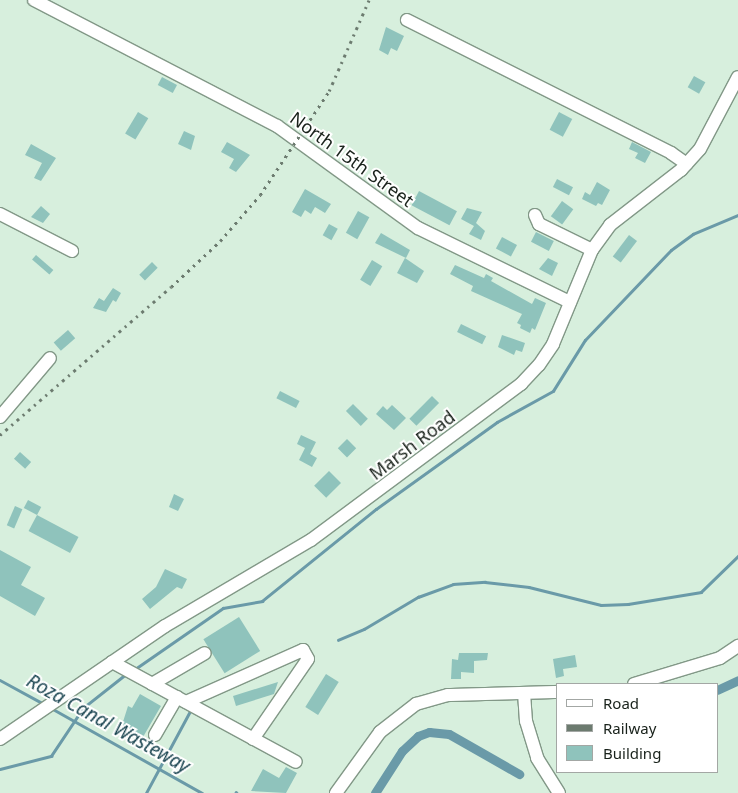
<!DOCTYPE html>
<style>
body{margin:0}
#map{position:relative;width:738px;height:793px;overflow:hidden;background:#d7efdd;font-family:"Noto Sans",sans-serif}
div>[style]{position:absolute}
.stream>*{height:2.5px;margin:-1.25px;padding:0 1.25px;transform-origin:1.25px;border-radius:1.25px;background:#6a9aa8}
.canal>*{height:9px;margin:-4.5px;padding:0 4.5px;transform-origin:4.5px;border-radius:4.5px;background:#6a9aa8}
.building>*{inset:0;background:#8fc3bc;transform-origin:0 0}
.roads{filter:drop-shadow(1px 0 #829887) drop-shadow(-1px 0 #829887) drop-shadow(0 1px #829887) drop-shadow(0 -1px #829887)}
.minor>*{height:12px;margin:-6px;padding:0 6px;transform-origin:6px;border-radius:6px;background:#fff}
.rail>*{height:2.5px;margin-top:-1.25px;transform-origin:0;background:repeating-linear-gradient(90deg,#6c7b6f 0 2.5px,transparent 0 7.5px)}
span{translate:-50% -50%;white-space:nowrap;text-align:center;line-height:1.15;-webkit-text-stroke:4px #fff;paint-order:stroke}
.street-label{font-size:18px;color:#19221b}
.water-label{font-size:19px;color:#194450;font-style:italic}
.legend{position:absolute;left:556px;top:683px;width:162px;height:90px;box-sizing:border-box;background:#fff;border:1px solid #a3a7a4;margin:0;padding:6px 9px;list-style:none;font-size:15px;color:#19221b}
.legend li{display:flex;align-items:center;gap:10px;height:25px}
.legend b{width:25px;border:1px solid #a3a7a4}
</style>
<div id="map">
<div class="stream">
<i style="left:338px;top:640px;width:28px;rotate:-23deg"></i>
<i style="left:364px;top:629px;width:63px;rotate:-30.7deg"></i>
<i style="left:418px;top:597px;width:37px;rotate:-20deg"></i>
<i style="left:453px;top:584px;width:32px;rotate:-4deg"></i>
<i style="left:485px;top:582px;width:44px;rotate:6.5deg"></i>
<i style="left:529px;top:587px;width:74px;rotate:14deg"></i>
<i style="left:601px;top:605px;width:27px;rotate:-2deg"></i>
<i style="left:628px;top:604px;width:74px;rotate:-9.3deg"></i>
<i style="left:701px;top:592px;width:52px;rotate:-44.2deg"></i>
<i style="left:135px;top:669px;width:107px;rotate:-34.7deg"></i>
<i style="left:223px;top:608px;width:40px;rotate:-10deg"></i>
<i style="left:262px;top:601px;width:146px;rotate:-38.9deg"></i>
<i style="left:376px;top:509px;width:149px;rotate:-35.7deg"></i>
<i style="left:497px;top:422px;width:64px;rotate:-29deg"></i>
<i style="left:553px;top:391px;width:60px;rotate:-57.9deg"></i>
<i style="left:585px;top:340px;width:124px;rotate:-46.3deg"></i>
<i style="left:671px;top:250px;width:27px;rotate:-36deg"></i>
<i style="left:693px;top:234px;width:49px;rotate:-22.9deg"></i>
<i style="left:0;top:680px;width:50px;rotate:28.6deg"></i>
<i style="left:53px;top:709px;width:171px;rotate:29.4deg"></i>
<i style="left:0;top:769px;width:53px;rotate:-14.3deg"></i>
<i style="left:51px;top:756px;width:58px;rotate:-56.3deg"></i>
<i style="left:83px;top:708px;width:55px;rotate:-38.3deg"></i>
<i style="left:236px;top:792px;width:1px;rotate:45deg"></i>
<i style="left:146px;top:793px;width:91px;rotate:-61.7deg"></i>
</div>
<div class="canal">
<i style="left:717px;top:690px;width:23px;rotate:-25deg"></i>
<i style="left:375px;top:793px;width:50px;rotate:-57.3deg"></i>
<i style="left:402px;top:751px;width:22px;rotate:-43deg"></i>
<i style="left:418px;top:736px;width:12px;rotate:-20deg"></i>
<i style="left:429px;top:732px;width:20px;rotate:6deg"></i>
<i style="left:449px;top:734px;width:81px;rotate:29.7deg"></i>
</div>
<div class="building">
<i style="clip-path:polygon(386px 27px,404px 36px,397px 51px,391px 48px,388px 55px,379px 50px)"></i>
<i style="left:694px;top:76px;width:13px;height:13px;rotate:29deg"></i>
<i style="left:162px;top:77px;width:17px;height:9px;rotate:28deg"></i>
<i style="left:138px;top:112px;width:12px;height:25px;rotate:31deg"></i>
<i style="left:559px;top:112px;width:15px;height:20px;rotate:28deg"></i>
<i style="clip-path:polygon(184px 131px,195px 136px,191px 150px,178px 144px)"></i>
<i style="clip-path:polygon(227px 142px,250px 155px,236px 172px,229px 168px,234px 159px,221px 152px)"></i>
<i style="clip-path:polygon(632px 142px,651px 152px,645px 163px,635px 158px,638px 153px,629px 149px)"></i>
<i style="clip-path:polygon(31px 144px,56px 158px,41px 181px,34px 178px,42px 163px,25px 155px)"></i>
<i style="left:557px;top:179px;width:18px;height:9px;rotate:27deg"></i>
<i style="clip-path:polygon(597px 182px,610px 190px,602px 205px,598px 203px,596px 206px,582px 199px,585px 192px,590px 195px)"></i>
<i style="clip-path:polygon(305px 189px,331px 204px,325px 213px,315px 207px,311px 214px,305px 210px,301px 217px,292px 212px)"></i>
<i style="left:419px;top:191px;width:43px;height:16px;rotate:28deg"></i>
<i style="left:562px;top:201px;width:14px;height:19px;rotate:36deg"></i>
<i style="clip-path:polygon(41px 206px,50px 214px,43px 223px,31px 217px)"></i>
<i style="clip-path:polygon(467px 208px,482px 212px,476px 223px,485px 231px,481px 240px,469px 234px,474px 226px,461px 219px)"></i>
<i style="left:358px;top:211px;width:13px;height:25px;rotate:29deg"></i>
<i style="left:329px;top:224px;width:10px;height:13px;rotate:29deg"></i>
<i style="left:536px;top:232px;width:20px;height:11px;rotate:27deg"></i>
<i style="clip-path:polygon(381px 233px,410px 250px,406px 258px,375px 243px)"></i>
<i style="left:629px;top:235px;width:10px;height:27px;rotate:37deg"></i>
<i style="left:502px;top:237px;width:17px;height:13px;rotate:28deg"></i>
<i style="left:36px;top:255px;width:23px;height:6px;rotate:41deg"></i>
<i style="clip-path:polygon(405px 258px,424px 271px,417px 283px,397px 273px)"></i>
<i style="clip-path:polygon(548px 258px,558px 263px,552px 276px,539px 269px)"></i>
<i style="left:372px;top:260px;width:12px;height:23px;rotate:31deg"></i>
<i style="left:152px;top:262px;width:8px;height:18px;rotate:45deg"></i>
<i style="clip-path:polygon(455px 265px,484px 278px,486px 274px,493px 278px,491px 281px,532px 304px,535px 298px,546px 303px,535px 330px,532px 328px,530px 333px,520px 328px,521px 325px,517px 323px,522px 314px,471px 291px,473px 286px,450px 274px)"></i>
<i style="clip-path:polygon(113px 288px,121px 293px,116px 302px,113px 300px,106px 312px,93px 308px,99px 298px,104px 301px)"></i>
<i style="left:461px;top:324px;width:28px;height:9px;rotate:26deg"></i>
<i style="left:68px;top:330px;width:11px;height:19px;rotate:49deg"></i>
<i style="clip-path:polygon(502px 335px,525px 343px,522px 352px,516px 350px,514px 355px,498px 347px)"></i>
<i style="left:280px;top:391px;width:22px;height:8px;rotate:27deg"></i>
<i style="left:432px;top:396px;width:10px;height:32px;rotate:45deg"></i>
<i style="left:353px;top:404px;width:21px;height:10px;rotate:45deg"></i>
<i style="clip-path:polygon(392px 405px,406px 418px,394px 430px,376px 414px,383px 406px,387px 410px)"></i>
<i style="clip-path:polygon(301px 435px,316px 442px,310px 454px,317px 458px,312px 467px,299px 460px,305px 448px,297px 444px)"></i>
<i style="left:347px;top:439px;width:13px;height:13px;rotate:45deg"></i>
<i style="left:20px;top:452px;width:15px;height:9px;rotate:42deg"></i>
<i style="left:329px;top:471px;width:17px;height:21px;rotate:45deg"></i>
<i style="clip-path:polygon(174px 494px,184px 499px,178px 511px,169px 507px)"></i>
<i style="left:28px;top:500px;width:15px;height:9px;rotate:28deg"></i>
<i style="left:15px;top:506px;width:8px;height:21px;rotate:23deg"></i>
<i style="left:37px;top:515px;width:47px;height:18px;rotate:28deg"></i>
<i style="clip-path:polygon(0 550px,31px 567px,21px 585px,45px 598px,35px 616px,0 596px)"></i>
<i style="clip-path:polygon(165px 569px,187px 579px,182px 589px,177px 587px,150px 609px,142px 599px,156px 587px)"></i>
<i style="left:239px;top:617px;width:40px;height:42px;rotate:58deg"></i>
<i style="clip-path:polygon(459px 653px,488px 653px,487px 660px,474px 661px,474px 673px,461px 672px,461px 679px,451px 679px,452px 659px,458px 660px)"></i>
<i style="clip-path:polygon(575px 655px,577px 667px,563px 669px,564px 676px,556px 678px,553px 659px)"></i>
<i style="left:326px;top:674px;width:15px;height:39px;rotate:32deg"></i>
<i style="clip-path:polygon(278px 682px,274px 694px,236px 706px,233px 696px)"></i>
<i style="clip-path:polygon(140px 694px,161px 706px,143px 737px,122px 725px,128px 706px,132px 708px)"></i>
<i style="clip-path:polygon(286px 767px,297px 773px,286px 793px,251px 791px,263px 769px,279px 778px)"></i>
</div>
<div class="roads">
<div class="minor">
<i style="left:34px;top:0;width:274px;rotate:27.4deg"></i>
<i style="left:277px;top:126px;width:174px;rotate:35.9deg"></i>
<i style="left:418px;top:228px;width:169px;rotate:26deg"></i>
<i style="left:407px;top:20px;width:296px;rotate:26.7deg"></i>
<i style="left:671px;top:153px;width:19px;rotate:35deg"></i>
<i style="left:0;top:214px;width:81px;rotate:27.2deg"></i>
<i style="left:535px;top:215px;width:10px;rotate:66deg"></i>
<i style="left:539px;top:224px;width:59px;rotate:26.1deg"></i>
<i style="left:0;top:417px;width:77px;rotate:-49.7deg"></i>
<i style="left:112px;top:662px;width:209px;rotate:28.5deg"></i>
<i style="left:152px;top:684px;width:61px;rotate:-30.3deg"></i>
<i style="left:634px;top:684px;width:90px;rotate:-16.8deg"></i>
<i style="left:720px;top:658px;width:22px;rotate:-34deg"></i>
<i style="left:524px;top:693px;width:28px;rotate:86deg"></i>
<i style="left:526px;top:721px;width:39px;rotate:73deg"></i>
<i style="left:537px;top:758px;width:41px;rotate:57.8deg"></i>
<i style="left:186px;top:702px;width:128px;rotate:-24deg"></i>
<i style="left:303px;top:650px;width:10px;rotate:61deg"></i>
<i style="left:308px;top:659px;width:97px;rotate:124.5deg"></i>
<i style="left:155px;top:735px;width:44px;rotate:-59.9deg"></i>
<i style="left:0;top:739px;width:200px;rotate:-34.4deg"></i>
<i style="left:165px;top:626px;width:169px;rotate:-30.5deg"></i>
<i style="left:311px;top:540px;width:262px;rotate:-36.6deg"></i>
<i style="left:521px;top:384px;width:26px;rotate:-47deg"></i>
<i style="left:539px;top:365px;width:25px;rotate:-56deg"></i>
<i style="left:553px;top:344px;width:102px;rotate:-67.5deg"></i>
<i style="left:592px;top:250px;width:31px;rotate:-54deg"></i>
<i style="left:610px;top:225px;width:90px;rotate:-37.8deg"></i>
<i style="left:681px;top:170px;width:28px;rotate:-48deg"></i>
<i style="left:700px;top:149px;width:81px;rotate:-62.2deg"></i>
<i style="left:336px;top:793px;width:75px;rotate:-54.2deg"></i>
<i style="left:380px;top:732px;width:46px;rotate:-37.9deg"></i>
<i style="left:416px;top:704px;width:33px;rotate:-16deg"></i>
<i style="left:448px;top:695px;width:109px;rotate:-1.6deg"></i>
</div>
</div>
<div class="rail">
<i style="left:0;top:435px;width:226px;rotate:-40.9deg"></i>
<i style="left:171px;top:287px;width:67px;rotate:-43.2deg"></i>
<i style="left:220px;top:241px;width:61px;rotate:-49deg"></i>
<i style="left:260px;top:195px;width:125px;rotate:-56.4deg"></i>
<i style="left:329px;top:91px;width:99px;rotate:-66.3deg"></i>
</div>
<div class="street-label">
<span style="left:352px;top:159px;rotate:36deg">North 15th Street</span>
<span style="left:412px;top:445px;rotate:-37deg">Marsh Road</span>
</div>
<div class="water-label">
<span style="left:108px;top:724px;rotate:29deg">Roza Canal Wasteway</span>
</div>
<ul class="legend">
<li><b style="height:6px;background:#fff"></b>Road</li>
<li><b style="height:6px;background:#6c7b6f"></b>Railway</li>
<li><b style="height:14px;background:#8fc3bc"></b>Building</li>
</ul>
</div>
